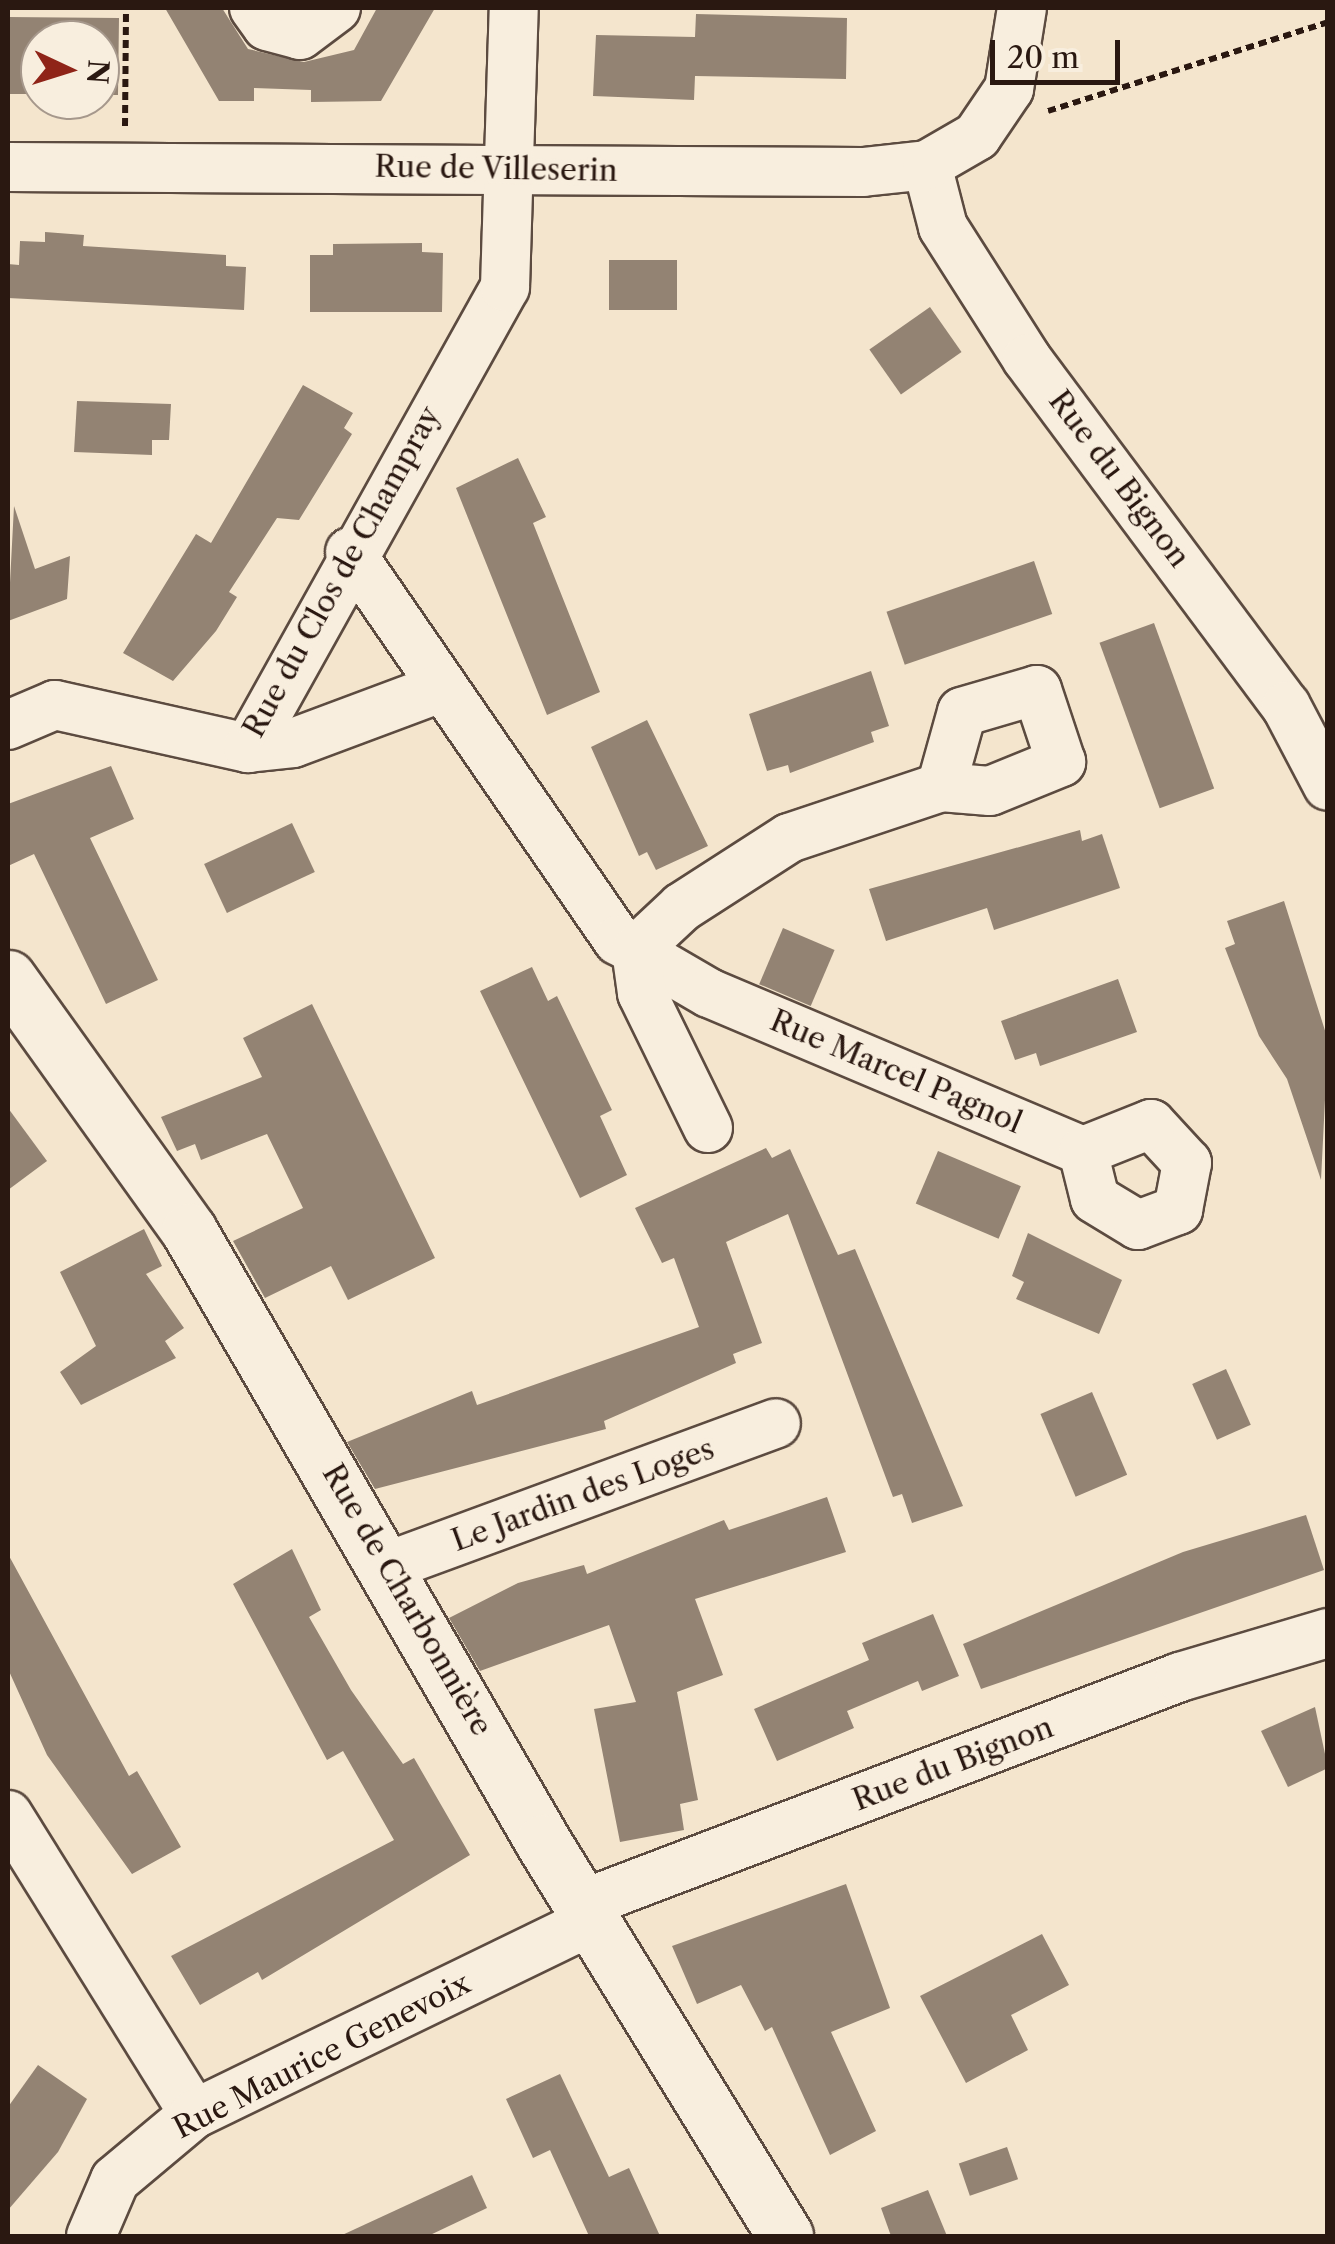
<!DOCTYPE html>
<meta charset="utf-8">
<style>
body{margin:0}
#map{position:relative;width:1335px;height:2244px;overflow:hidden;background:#f4e5cd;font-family:"Libre Caslon Text",serif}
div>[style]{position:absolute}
.building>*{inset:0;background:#938373;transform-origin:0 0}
.path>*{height:6px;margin-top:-3px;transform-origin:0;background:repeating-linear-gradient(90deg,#2a1811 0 8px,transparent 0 13px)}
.roads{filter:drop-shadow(2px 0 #5c4b40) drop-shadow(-2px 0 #5c4b40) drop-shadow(0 2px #5c4b40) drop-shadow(0 -2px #5c4b40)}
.minor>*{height:48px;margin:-24px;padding:0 24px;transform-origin:24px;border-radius:24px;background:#f8eede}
.tertiary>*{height:55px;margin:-27.5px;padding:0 27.5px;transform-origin:27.5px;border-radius:27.5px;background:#f8eede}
span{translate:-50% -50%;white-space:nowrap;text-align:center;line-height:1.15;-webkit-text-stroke:9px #f8eede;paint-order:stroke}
.street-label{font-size:30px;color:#2a1811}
.frame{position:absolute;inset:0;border:10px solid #2a1811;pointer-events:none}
.north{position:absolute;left:20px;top:20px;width:100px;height:100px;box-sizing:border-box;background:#f8eede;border:2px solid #a6988c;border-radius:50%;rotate:94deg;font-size:28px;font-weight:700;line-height:40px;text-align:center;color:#2a1811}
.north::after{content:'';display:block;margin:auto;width:35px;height:45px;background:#8f2418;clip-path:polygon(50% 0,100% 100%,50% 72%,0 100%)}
.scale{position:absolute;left:990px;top:40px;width:130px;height:45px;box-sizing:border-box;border:5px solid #2a1811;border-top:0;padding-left:12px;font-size:30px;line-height:35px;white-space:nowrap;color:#2a1811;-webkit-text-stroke:8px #f8eede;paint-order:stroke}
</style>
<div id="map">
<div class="building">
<i style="clip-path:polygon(165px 8px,222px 8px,248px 49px,304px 62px,354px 50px,377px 8px,435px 8px,381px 101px,311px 102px,311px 90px,254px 88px,254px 101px,219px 101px)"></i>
<i style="clip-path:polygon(696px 14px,847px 18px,846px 79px,695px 76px,694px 100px,593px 96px,596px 35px,695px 37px)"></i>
<i style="clip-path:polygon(8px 17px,119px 18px,118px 95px,100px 95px,100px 40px,40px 40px,40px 94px,8px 94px)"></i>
<i style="clip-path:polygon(45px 232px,84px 235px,83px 246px,226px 255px,226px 266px,246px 267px,244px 310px,8px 298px,8px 264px,19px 265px,20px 241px,45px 242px)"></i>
<i style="clip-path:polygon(422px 243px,422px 252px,443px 253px,442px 312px,310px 312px,310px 255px,333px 255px,333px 244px)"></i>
<i style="left:609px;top:260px;width:68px;height:50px"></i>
<i style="left:930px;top:307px;width:55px;height:74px;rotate:55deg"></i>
<i style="clip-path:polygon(303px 385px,353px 413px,344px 428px,352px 434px,299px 520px,277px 518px,229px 592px,237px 597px,216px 631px,173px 681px,123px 653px,196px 534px,211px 543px)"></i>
<i style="clip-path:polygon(77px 401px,171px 404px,169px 440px,152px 440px,152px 455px,74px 452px)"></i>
<i style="clip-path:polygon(518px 458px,546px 517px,533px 523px,600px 692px,547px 715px,456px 488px)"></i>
<i style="clip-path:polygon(14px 506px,35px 569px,70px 556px,67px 599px,8px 621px)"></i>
<i style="left:1034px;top:561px;width:56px;height:156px;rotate:71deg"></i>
<i style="left:1154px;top:623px;width:176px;height:58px;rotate:70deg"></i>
<i style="clip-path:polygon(871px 671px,889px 726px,871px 732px,874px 742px,790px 773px,788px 765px,767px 771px,749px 714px)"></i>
<i style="clip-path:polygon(647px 720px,708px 846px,656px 870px,647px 852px,639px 856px,591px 747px)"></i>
<i style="clip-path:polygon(111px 766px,134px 819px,90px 838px,158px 980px,106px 1004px,34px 854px,8px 866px,8px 804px)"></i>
<i style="left:292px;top:823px;width:54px;height:97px;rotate:65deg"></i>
<i style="clip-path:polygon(1080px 830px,1082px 841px,1102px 834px,1120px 888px,994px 930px,987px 908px,886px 941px,869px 889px)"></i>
<i style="clip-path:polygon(1284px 901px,1328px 1040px,1321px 1180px,1287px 1079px,1259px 1036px,1225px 948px,1235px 944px,1227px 921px)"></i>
<i style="left:783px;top:928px;width:56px;height:61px;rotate:23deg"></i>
<i style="clip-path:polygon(532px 967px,548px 1001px,557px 996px,612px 1110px,600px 1116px,627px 1175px,580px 1198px,480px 991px)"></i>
<i style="clip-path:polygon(1118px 979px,1137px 1032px,1040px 1066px,1036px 1053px,1015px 1060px,1001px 1021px)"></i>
<i style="clip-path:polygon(312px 1004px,435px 1258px,348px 1300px,331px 1266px,265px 1298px,233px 1241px,303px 1208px,267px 1134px,201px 1160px,195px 1144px,177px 1151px,161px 1117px,262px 1077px,243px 1038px)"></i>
<i style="clip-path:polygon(8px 1108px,47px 1161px,8px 1190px)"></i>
<i style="clip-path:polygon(766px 1148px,772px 1158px,790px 1149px,838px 1255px,855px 1249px,963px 1506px,912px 1523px,902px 1494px,893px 1497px,788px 1214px,726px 1242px,762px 1343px,733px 1354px,736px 1363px,604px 1421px,606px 1429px,375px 1489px,347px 1442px,472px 1391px,477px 1405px,699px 1327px,674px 1258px,662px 1263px,635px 1208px)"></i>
<i style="left:938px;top:1151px;width:90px;height:57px;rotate:23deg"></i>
<i style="clip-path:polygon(144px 1229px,162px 1266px,146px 1274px,184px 1328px,165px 1341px,176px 1358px,81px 1405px,60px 1372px,96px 1346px,60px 1272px)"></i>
<i style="clip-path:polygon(1028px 1233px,1122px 1280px,1099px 1334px,1016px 1299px,1024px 1282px,1012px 1276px)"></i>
<i style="left:1226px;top:1369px;width:61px;height:37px;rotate:66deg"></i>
<i style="left:1092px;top:1392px;width:90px;height:56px;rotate:67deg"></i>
<i style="clip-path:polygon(827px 1497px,846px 1552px,695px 1599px,723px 1675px,677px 1692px,698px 1800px,680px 1804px,684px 1830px,620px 1842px,594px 1709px,636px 1702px,609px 1625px,480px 1671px,449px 1618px,518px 1583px,584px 1565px,587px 1574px,724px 1520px,729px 1530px)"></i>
<i style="clip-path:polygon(1306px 1515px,1324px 1570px,981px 1689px,963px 1644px,1183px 1552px)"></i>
<i style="clip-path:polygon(292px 1549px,321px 1610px,309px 1617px,351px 1690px,403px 1764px,414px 1758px,470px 1855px,262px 1980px,258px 1972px,200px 2005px,171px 1956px,394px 1840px,343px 1751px,327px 1760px,233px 1584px)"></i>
<i style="clip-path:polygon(8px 1554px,129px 1776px,137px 1771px,181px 1847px,132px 1874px,47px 1755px,8px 1669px)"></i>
<i style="clip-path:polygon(933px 1614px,959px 1676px,922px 1691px,918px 1681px,847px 1711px,854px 1728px,777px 1761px,754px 1709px,869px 1660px,862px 1643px)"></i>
<i style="clip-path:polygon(1315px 1707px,1328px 1768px,1288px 1787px,1261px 1731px)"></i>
<i style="clip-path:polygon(846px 1884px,890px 2008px,831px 2032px,876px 2131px,830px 2155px,772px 2027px,765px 2031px,741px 1985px,697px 2004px,672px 1946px)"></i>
<i style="clip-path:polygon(1042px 1934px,1069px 1985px,1011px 2015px,1028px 2050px,966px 2083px,920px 1996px)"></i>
<i style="clip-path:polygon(38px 2065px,87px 2099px,58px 2152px,8px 2210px,8px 2107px)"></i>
<i style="clip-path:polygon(560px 2074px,609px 2177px,629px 2168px,660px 2236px,589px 2236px,550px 2150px,533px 2158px,506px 2099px)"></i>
<i style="left:1007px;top:2147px;width:34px;height:51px;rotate:71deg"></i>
<i style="clip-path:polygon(472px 2175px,487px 2208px,428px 2236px,340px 2236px)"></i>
<i style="clip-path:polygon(928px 2190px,947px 2236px,891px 2236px,881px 2208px)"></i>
</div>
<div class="path">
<i style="left:1048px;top:111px;width:294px;rotate:-17.6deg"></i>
<i style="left:125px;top:126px;width:118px;rotate:-89.5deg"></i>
</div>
<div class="roads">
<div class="minor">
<i style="left:254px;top:8px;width:22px;rotate:54deg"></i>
<i style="left:267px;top:26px;width:34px;rotate:15deg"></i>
<i style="left:300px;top:35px;width:45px;rotate:-36.9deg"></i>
<i style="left:927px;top:165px;width:64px;rotate:75.5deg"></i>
<i style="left:943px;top:227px;width:156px;rotate:57.5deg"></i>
<i style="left:1027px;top:359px;width:433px;rotate:53.3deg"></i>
<i style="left:1286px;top:706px;width:90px;rotate:62.3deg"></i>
<i style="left:8px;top:167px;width:855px;rotate:0.34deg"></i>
<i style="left:863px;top:172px;width:64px;rotate:-6.2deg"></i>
<i style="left:927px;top:165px;width:58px;rotate:-30.1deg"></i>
<i style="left:977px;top:136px;width:57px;rotate:-55.8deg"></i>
<i style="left:1009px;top:89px;width:82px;rotate:-80.9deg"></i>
<i style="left:350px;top:552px;width:472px;rotate:55.4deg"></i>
<i style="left:618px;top:940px;width:105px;rotate:30.2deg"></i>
<i style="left:709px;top:993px;width:406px;rotate:22.9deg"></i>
<i style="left:1083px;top:1151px;width:49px;rotate:76deg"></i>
<i style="left:1095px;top:1199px;width:50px;rotate:31.2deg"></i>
<i style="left:1138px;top:1225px;width:43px;rotate:-20.6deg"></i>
<i style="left:1178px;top:1210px;width:48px;rotate:-79.2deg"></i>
<i style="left:1187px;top:1163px;width:53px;rotate:-132.7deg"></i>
<i style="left:1151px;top:1124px;width:73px;rotate:158.3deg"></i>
<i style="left:8px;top:725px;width:51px;rotate:-23.1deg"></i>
<i style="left:55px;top:705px;width:198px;rotate:12.6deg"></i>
<i style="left:248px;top:748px;width:528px;rotate:-60.86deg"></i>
<i style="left:505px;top:287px;width:279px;rotate:-88.2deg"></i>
<i style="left:248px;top:748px;width:45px;rotate:-6.3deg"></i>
<i style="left:293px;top:743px;width:160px;rotate:-20.5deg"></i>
<i style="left:708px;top:1128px;width:150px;rotate:-116.1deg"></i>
<i style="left:642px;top:993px;width:43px;rotate:-97.9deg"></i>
<i style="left:636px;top:950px;width:63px;rotate:-43.1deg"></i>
<i style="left:682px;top:907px;width:127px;rotate:-32.8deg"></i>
<i style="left:789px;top:838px;width:160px;rotate:-18.5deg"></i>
<i style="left:941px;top:787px;width:49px;rotate:4.7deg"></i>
<i style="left:990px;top:791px;width:77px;rotate:-22.2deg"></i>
<i style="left:1061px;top:762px;width:76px;rotate:-108.4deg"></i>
<i style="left:1037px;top:690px;width:78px;rotate:163.7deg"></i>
<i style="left:962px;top:712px;width:78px;rotate:105.6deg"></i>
<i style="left:391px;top:1565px;width:410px;rotate:-20.2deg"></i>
<i style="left:8px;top:1815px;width:352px;rotate:58.1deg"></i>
<i style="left:583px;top:1904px;width:639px;rotate:-20.82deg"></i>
<i style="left:1180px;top:1677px;width:154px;rotate:-16.6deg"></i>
<i style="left:91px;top:2236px;width:61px;rotate:-66.8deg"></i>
<i style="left:115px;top:2180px;width:103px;rotate:-39.9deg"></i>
<i style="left:194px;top:2114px;width:444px;rotate:-25.9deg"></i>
</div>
<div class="tertiary">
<i style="left:8px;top:978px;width:311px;rotate:54.4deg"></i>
<i style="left:189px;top:1231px;width:706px;rotate:59.91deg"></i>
<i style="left:543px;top:1842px;width:462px;rotate:58.4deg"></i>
</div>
</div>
<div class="street-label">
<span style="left:496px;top:169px;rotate:1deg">Rue de Villeserin</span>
<span style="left:1119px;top:479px;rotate:53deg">Rue du Bignon</span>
<span style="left:342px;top:572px;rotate:-61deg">Rue du Clos de Champray</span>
<span style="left:896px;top:1072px;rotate:23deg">Rue Marcel Pagnol</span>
<span style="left:583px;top:1495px;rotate:-20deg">Le Jardin des Loges</span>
<span style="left:407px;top:1600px;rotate:60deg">Rue de Charbonnière</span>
<span style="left:953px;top:1764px;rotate:-21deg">Rue du Bignon</span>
<span style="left:322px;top:2056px;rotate:-27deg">Rue Maurice Genevoix</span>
</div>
<div class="frame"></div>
<div class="north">N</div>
<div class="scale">20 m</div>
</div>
